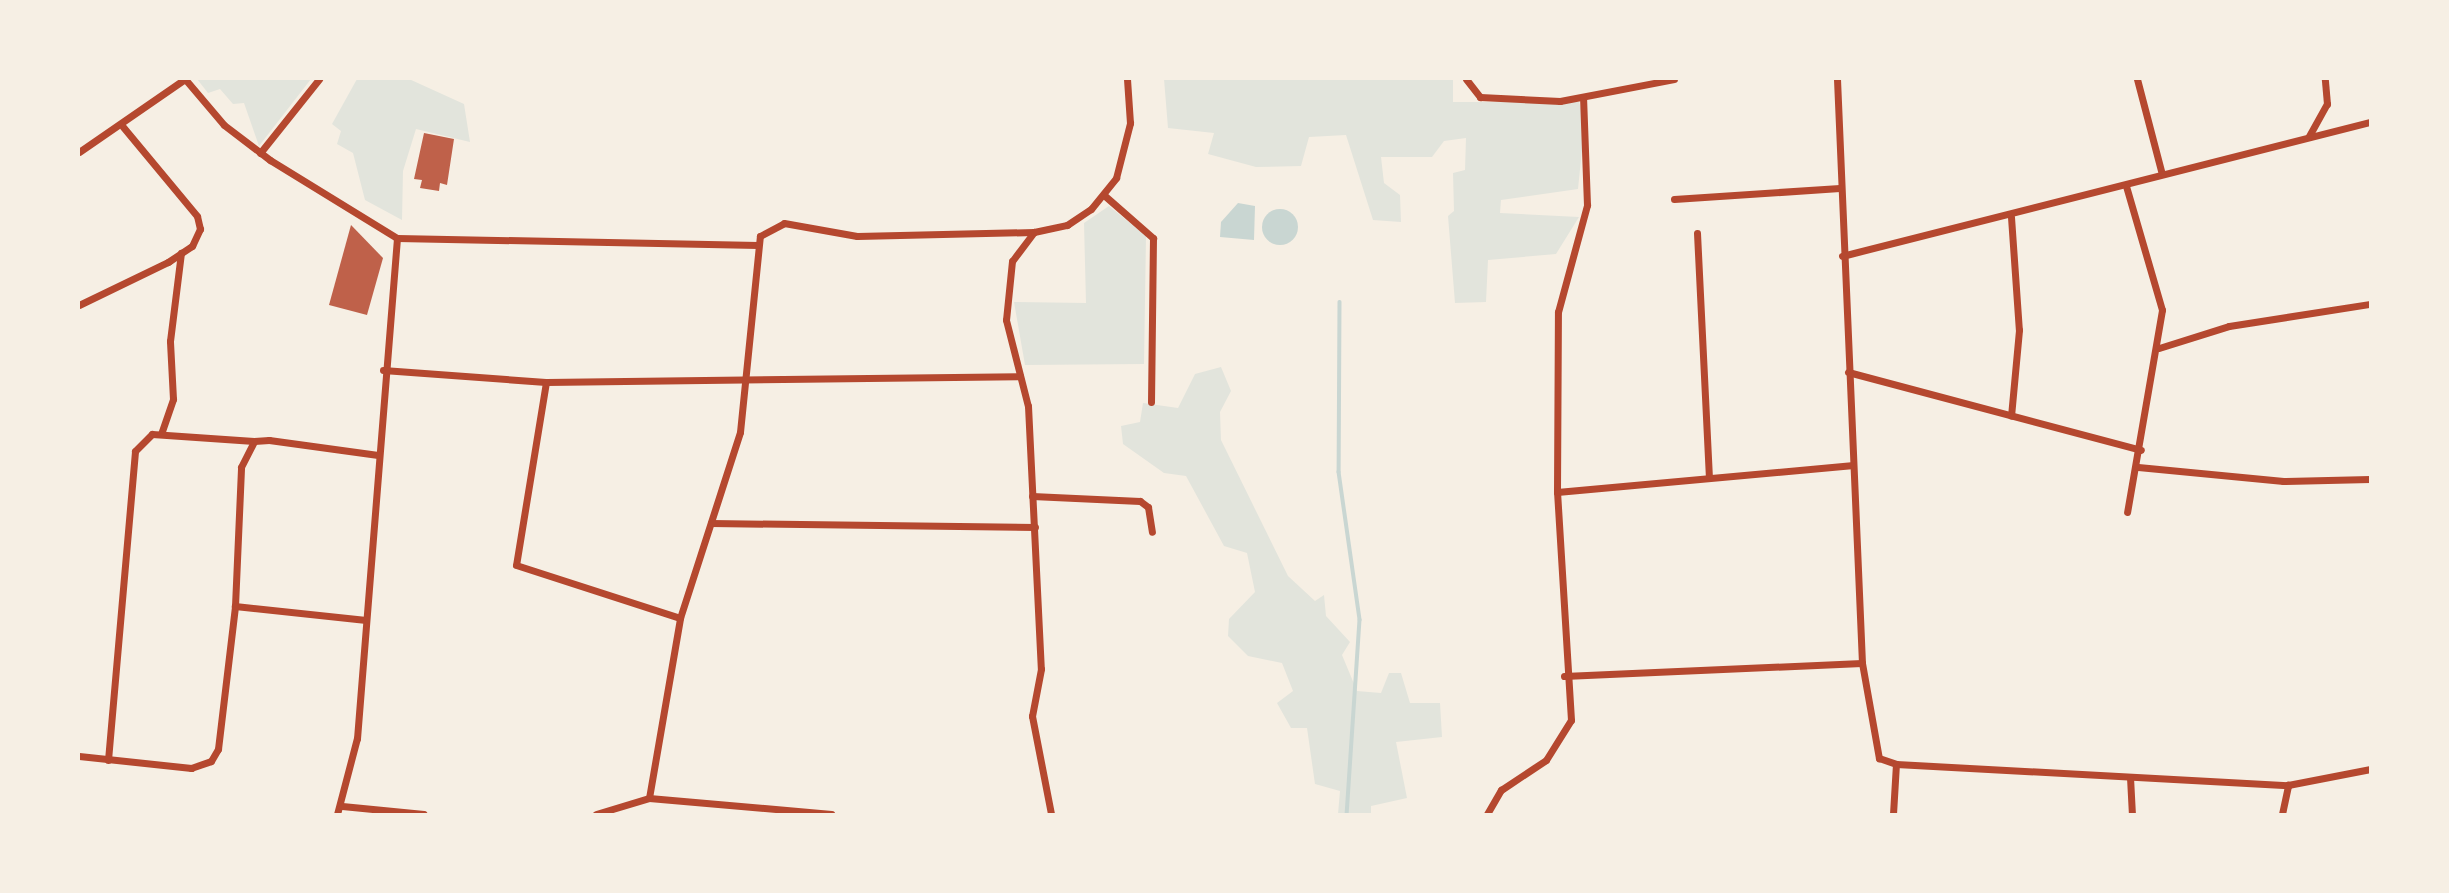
<!DOCTYPE html>
<style>
body{margin:0}
#map{position:relative;width:2449px;height:893px;overflow:hidden;background:#f6efe4;font-family:Helvetica,sans-serif}
div>[style]{position:absolute}
.green>*{inset:0;background:#e2e4dc}
.water>*{inset:0;background:#c9d6d2}
.round{border-radius:50%}
.stream>*{height:3.5px;margin:-1.75px;padding:0 1.75px;transform-origin:1.75px;border-radius:1.75px;background:#c9d6d2}
.building>*{inset:0;background:#bf614a}
.minor>*{height:7px;margin:-3.5px;padding:0 3.5px;transform-origin:3.5px;border-radius:3.5px;background:#b5482f}
span{translate:-50% -50%;white-space:nowrap;text-align:center;line-height:1.15;-webkit-text-stroke:7px #f6efe4;paint-order:stroke}
.frame{position:absolute;inset:0;border:80px solid #f6efe4;pointer-events:none}
</style>
<div id="map">
<div class="green">
<i style="clip-path:polygon(197px 79px,311px 79px,259px 146px,244px 103px,233px 104px,220px 89px,208px 93px)"></i>
<i style="clip-path:polygon(357px 79px,409px 79px,464px 104px,470px 142px,416px 129px,403px 171px,402px 220px,365px 200px,353px 153px,337px 144px,341px 131px,332px 124px)"></i>
<i style="clip-path:polygon(1164px 79px,1453px 79px,1453px 102px,1579px 102px,1585px 120px,1578px 189px,1501px 200px,1500px 213px,1579px 217px,1556px 254px,1488px 260px,1486px 302px,1455px 303px,1448px 216px,1454px 211px,1453px 173px,1465px 170px,1466px 138px,1444px 141px,1432px 157px,1381px 157px,1384px 183px,1400px 195px,1401px 222px,1373px 220px,1346px 135px,1309px 137px,1301px 166px,1256px 167px,1208px 154px,1214px 133px,1168px 128px)"></i>
<i style="clip-path:polygon(1109px 206px,1146px 236px,1144px 364px,1025px 365px,1014px 302px,1086px 303px,1084px 223px)"></i>
<i style="clip-path:polygon(1221px 367px,1231px 391px,1220px 412px,1221px 440px,1288px 576px,1315px 601px,1324px 595px,1326px 616px,1350px 642px,1342px 655px,1357px 691px,1381px 693px,1389px 673px,1401px 673px,1410px 703px,1440px 703px,1442px 737px,1396px 742px,1407px 798px,1371px 806px,1371px 814px,1338px 814px,1340px 791px,1315px 784px,1307px 728px,1291px 728px,1277px 703px,1293px 691px,1282px 663px,1248px 656px,1228px 636px,1229px 619px,1255px 592px,1247px 553px,1224px 546px,1186px 476px,1164px 473px,1123px 444px,1121px 426px,1140px 422px,1143px 403px,1178px 408px,1195px 374px)"></i>
</div>
<div class="water">
<i style="clip-path:polygon(1238px 203px,1255px 206px,1254px 240px,1220px 237px,1221px 222px)"></i>
<i class="round" style="left:1262px;top:209px;width:36px;height:36px"></i>
</div>
<div class="stream">
<i style="left:1340px;top:302px;width:170px;rotate:90.3deg"></i>
<i style="left:1339px;top:472px;width:149px;rotate:81.9deg"></i>
<i style="left:1360px;top:620px;width:194px;rotate:93.8deg"></i>
</div>
<div class="building">
<i style="clip-path:polygon(424px 133px,454px 139px,447px 185px,440px 183px,439px 191px,420px 188px,422px 180px,414px 179px)"></i>
<i style="clip-path:polygon(351px 225px,383px 258px,367px 315px,329px 305px)"></i>
</div>
<div class="minor">
<i style="left:185px;top:79px;width:60px;rotate:49.7deg"></i>
<i style="left:224px;top:125px;width:58px;rotate:37.3deg"></i>
<i style="left:270px;top:160px;width:149px;rotate:31.6deg"></i>
<i style="left:397px;top:238px;width:502px;rotate:94.57deg"></i>
<i style="left:357px;top:738px;width:79px;rotate:104.7deg"></i>
<i style="left:1466px;top:79px;width:23px;rotate:52deg"></i>
<i style="left:1480px;top:97px;width:80px;rotate:2.9deg"></i>
<i style="left:1560px;top:101px;width:116px;rotate:-10.9deg"></i>
<i style="left:1837px;top:79px;width:585px;rotate:87.55deg"></i>
<i style="left:1862px;top:663px;width:97px;rotate:79.9deg"></i>
<i style="left:1879px;top:758px;width:18px;rotate:19deg"></i>
<i style="left:1896px;top:764px;width:393px;rotate:3.1deg"></i>
<i style="left:2288px;top:785px;width:84px;rotate:-11deg"></i>
<i style="left:2137px;top:79px;width:98px;rotate:75.3deg"></i>
<i style="left:2309px;top:136px;width:37px;rotate:-61deg"></i>
<i style="left:2327px;top:104px;width:25px;rotate:-95deg"></i>
<i style="left:79px;top:152px;width:129px;rotate:-34.6deg"></i>
<i style="left:260px;top:153px;width:95px;rotate:-51.4deg"></i>
<i style="left:2126px;top:186px;width:129px;rotate:73.8deg"></i>
<i style="left:2162px;top:310px;width:205px;rotate:99.8deg"></i>
<i style="left:1105px;top:196px;width:64px;rotate:41.2deg"></i>
<i style="left:1153px;top:238px;width:164px;rotate:90.7deg"></i>
<i style="left:1674px;top:199px;width:166px;rotate:-3.8deg"></i>
<i style="left:2011px;top:217px;width:113px;rotate:86deg"></i>
<i style="left:2019px;top:330px;width:86px;rotate:95.3deg"></i>
<i style="left:1034px;top:232px;width:36px;rotate:127deg"></i>
<i style="left:1012px;top:261px;width:59px;rotate:95.8deg"></i>
<i style="left:1006px;top:320px;width:89px;rotate:75.7deg"></i>
<i style="left:1028px;top:406px;width:263px;rotate:87.2deg"></i>
<i style="left:1041px;top:669px;width:48px;rotate:100.8deg"></i>
<i style="left:1032px;top:716px;width:100px;rotate:79deg"></i>
<i style="left:1697px;top:233px;width:245px;rotate:87.2deg"></i>
<i style="left:397px;top:238px;width:361px;rotate:1.1deg"></i>
<i style="left:1842px;top:256px;width:545px;rotate:-14.24deg"></i>
<i style="left:79px;top:305px;width:99px;rotate:-25.8deg"></i>
<i style="left:168px;top:262px;width:29px;rotate:-34deg"></i>
<i style="left:192px;top:246px;width:19px;rotate:-65deg"></i>
<i style="left:200px;top:229px;width:13px;rotate:-103deg"></i>
<i style="left:197px;top:216px;width:116px;rotate:-129.7deg"></i>
<i style="left:2159px;top:348px;width:73px;rotate:-17.4deg"></i>
<i style="left:2229px;top:326px;width:143px;rotate:-8.9deg"></i>
<i style="left:383px;top:370px;width:163px;rotate:4.2deg"></i>
<i style="left:546px;top:382px;width:474px;rotate:-0.7deg"></i>
<i style="left:1848px;top:372px;width:303px;rotate:14.9deg"></i>
<i style="left:546px;top:382px;width:185px;rotate:99.3deg"></i>
<i style="left:516px;top:565px;width:172px;rotate:17.9deg"></i>
<i style="left:161px;top:434px;width:37px;rotate:-71deg"></i>
<i style="left:173px;top:399px;width:58px;rotate:-93deg"></i>
<i style="left:170px;top:341px;width:89px;rotate:-82.9deg"></i>
<i style="left:2138px;top:467px;width:146px;rotate:5.5deg"></i>
<i style="left:2283px;top:481px;width:87px;rotate:-1.3deg"></i>
<i style="left:1557px;top:492px;width:295px;rotate:-5.2deg"></i>
<i style="left:1032px;top:496px;width:108px;rotate:2.7deg"></i>
<i style="left:1140px;top:501px;width:10px;rotate:37deg"></i>
<i style="left:1148px;top:507px;width:25px;rotate:81deg"></i>
<i style="left:711px;top:523px;width:324px;rotate:0.7deg"></i>
<i style="left:366px;top:620px;width:132px;rotate:-173.9deg"></i>
<i style="left:235px;top:606px;width:139px;rotate:-87.5deg"></i>
<i style="left:241px;top:467px;width:29px;rotate:-63deg"></i>
<i style="left:254px;top:441px;width:15px;rotate:-4deg"></i>
<i style="left:269px;top:440px;width:110px;rotate:7.8deg"></i>
<i style="left:1564px;top:676px;width:298px;rotate:-2.5deg"></i>
<i style="left:79px;top:756px;width:113px;rotate:6.1deg"></i>
<i style="left:191px;top:768px;width:21px;rotate:-19deg"></i>
<i style="left:211px;top:761px;width:14px;rotate:-60deg"></i>
<i style="left:218px;top:749px;width:144px;rotate:-83.2deg"></i>
<i style="left:108px;top:760px;width:310px;rotate:-85deg"></i>
<i style="left:135px;top:451px;width:24px;rotate:-45deg"></i>
<i style="left:152px;top:434px;width:102px;rotate:3.9deg"></i>
<i style="left:2130px;top:777px;width:37px;rotate:87deg"></i>
<i style="left:649px;top:798px;width:183px;rotate:5deg"></i>
<i style="left:342px;top:806px;width:82px;rotate:5.6deg"></i>
<i style="left:596px;top:814px;width:55px;rotate:-16.8deg"></i>
<i style="left:649px;top:798px;width:183px;rotate:-80.2deg"></i>
<i style="left:680px;top:618px;width:195px;rotate:-72.1deg"></i>
<i style="left:740px;top:432px;width:197px;rotate:-84.2deg"></i>
<i style="left:760px;top:236px;width:27px;rotate:-28deg"></i>
<i style="left:784px;top:223px;width:74px;rotate:10.1deg"></i>
<i style="left:857px;top:236px;width:177px;rotate:-1.3deg"></i>
<i style="left:1034px;top:232px;width:34px;rotate:-12deg"></i>
<i style="left:1067px;top:225px;width:29px;rotate:-34deg"></i>
<i style="left:1091px;top:209px;width:40px;rotate:-51deg"></i>
<i style="left:1116px;top:178px;width:57px;rotate:-75.7deg"></i>
<i style="left:1130px;top:123px;width:44px;rotate:-93.9deg"></i>
<i style="left:1487px;top:814px;width:28px;rotate:-60deg"></i>
<i style="left:1501px;top:790px;width:54px;rotate:-33.7deg"></i>
<i style="left:1546px;top:760px;width:47px;rotate:-58deg"></i>
<i style="left:1571px;top:720px;width:228px;rotate:-93.5deg"></i>
<i style="left:1557px;top:492px;width:180px;rotate:-89.7deg"></i>
<i style="left:1558px;top:312px;width:111px;rotate:-74.8deg"></i>
<i style="left:1587px;top:205px;width:107px;rotate:-92.1deg"></i>
<i style="left:1893px;top:814px;width:50px;rotate:-86.6deg"></i>
<i style="left:2282px;top:814px;width:30px;rotate:-78deg"></i>
</div>
<div class="frame"></div>
</div>
